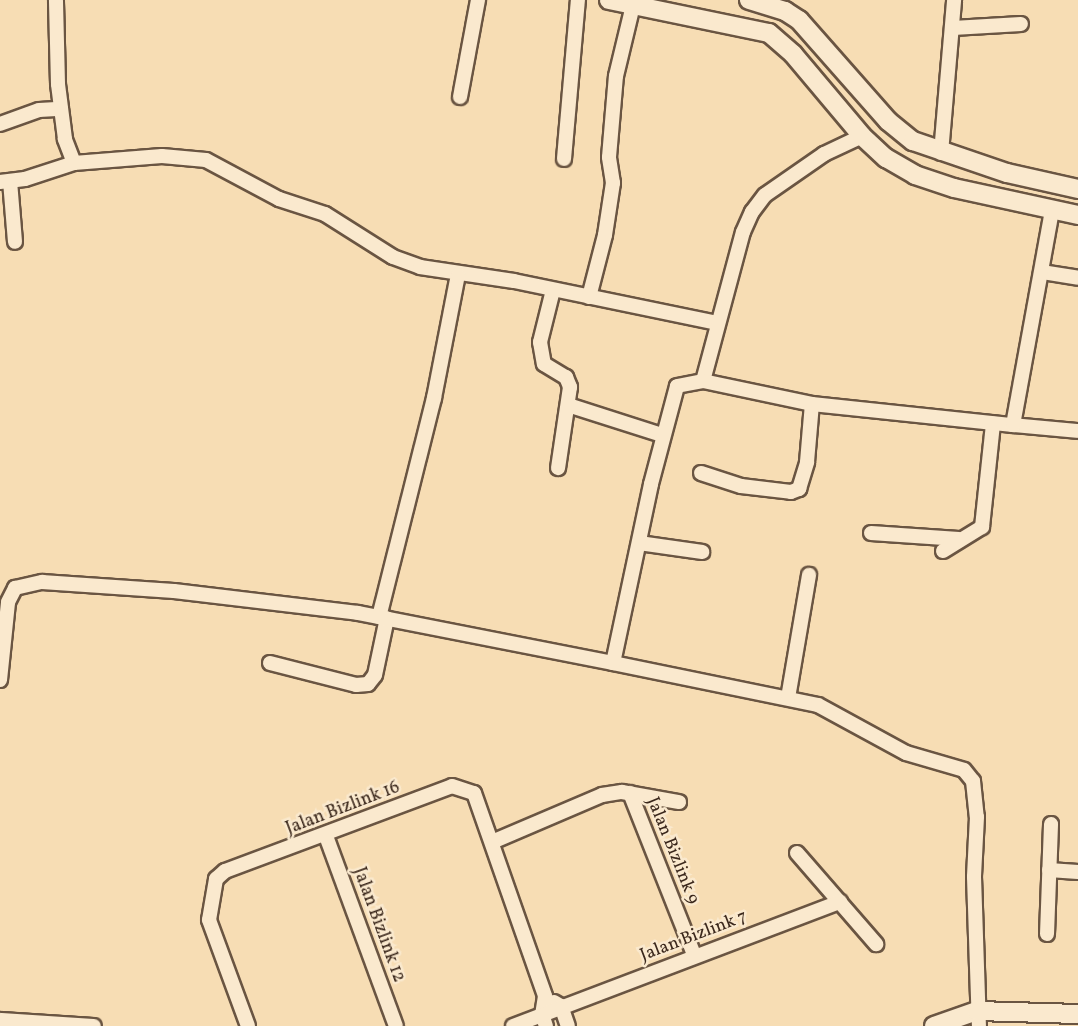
<!DOCTYPE html>
<style>
body{margin:0}
#map{position:relative;width:1078px;height:1026px;overflow:hidden;background:#f7ddb4;font-family:Vollkorn,serif}
div>[style]{position:absolute}
.roads{filter:drop-shadow(2px 0 #6a5542) drop-shadow(-2px 0 #6a5542) drop-shadow(0 2px #6a5542) drop-shadow(0 -2px #6a5542)}
.street>*{height:14px;margin:-7px;padding:0 7px;transform-origin:7px;border-radius:7px;background:#fae9ce}
.secondary>*{height:18px;margin:-9px;padding:0 9px;transform-origin:9px;border-radius:9px;background:#fae9ce}
span{translate:-50% -50%;white-space:nowrap;text-align:center;line-height:1.15;-webkit-text-stroke:5px #fae9ce;paint-order:stroke}
.street-label{font-size:18px;color:#3b281c}
</style>
<div id="map">
<div class="roads">
<div class="street">
<i style="left:953px;top:28px;width:68px;rotate:-3.4deg"></i>
<i style="left:460px;top:97px;width:99px;rotate:-79.5deg"></i>
<i style="left:0;top:124px;width:41px;rotate:-19.7deg"></i>
<i style="left:39px;top:110px;width:22px;rotate:-3deg"></i>
<i style="left:941px;top:153px;width:154px;rotate:-85.1deg"></i>
<i style="left:564px;top:159px;width:160px;rotate:-85deg"></i>
<i style="left:74px;top:163px;width:88px;rotate:-4.5deg"></i>
<i style="left:162px;top:156px;width:44px;rotate:5.2deg"></i>
<i style="left:206px;top:160px;width:83px;rotate:28.1deg"></i>
<i style="left:279px;top:199px;width:48px;rotate:18.1deg"></i>
<i style="left:325px;top:214px;width:80px;rotate:32.3deg"></i>
<i style="left:393px;top:257px;width:29px;rotate:20deg"></i>
<i style="left:420px;top:267px;width:95px;rotate:8.5deg"></i>
<i style="left:514px;top:281px;width:207px;rotate:11.7deg"></i>
<i style="left:10px;top:181px;width:61px;rotate:85.3deg"></i>
<i style="left:0;top:182px;width:25px;rotate:-7deg"></i>
<i style="left:25px;top:179px;width:52px;rotate:-18.1deg"></i>
<i style="left:74px;top:163px;width:26px;rotate:-111deg"></i>
<i style="left:65px;top:139px;width:55px;rotate:-97.3deg"></i>
<i style="left:58px;top:84px;width:84px;rotate:-91.4deg"></i>
<i style="left:1042px;top:272px;width:36px;rotate:9deg"></i>
<i style="left:553px;top:290px;width:54px;rotate:104deg"></i>
<i style="left:540px;top:342px;width:22px;rotate:80deg"></i>
<i style="left:544px;top:364px;width:26px;rotate:31deg"></i>
<i style="left:566px;top:377px;width:11px;rotate:68deg"></i>
<i style="left:570px;top:387px;width:82px;rotate:98.4deg"></i>
<i style="left:589px;top:297px;width:64px;rotate:-75.5deg"></i>
<i style="left:605px;top:235px;width:53px;rotate:-81.3deg"></i>
<i style="left:613px;top:183px;width:26px;rotate:-99deg"></i>
<i style="left:609px;top:157px;width:81px;rotate:-85.1deg"></i>
<i style="left:616px;top:76px;width:73px;rotate:-76.5deg"></i>
<i style="left:703px;top:381px;width:154px;rotate:-75deg"></i>
<i style="left:743px;top:232px;width:22px;rotate:-66deg"></i>
<i style="left:752px;top:212px;width:21px;rotate:-53deg"></i>
<i style="left:765px;top:195px;width:72px;rotate:-34.8deg"></i>
<i style="left:824px;top:154px;width:42px;rotate:-25.3deg"></i>
<i style="left:568px;top:405px;width:99px;rotate:17.7deg"></i>
<i style="left:1013px;top:425px;width:65px;rotate:5.3deg"></i>
<i style="left:701px;top:473px;width:42px;rotate:18deg"></i>
<i style="left:741px;top:486px;width:50px;rotate:6.8deg"></i>
<i style="left:791px;top:492px;width:9px;rotate:-21deg"></i>
<i style="left:799px;top:489px;width:28px;rotate:-73deg"></i>
<i style="left:807px;top:462px;width:58px;rotate:-85.1deg"></i>
<i style="left:871px;top:533px;width:88px;rotate:3.9deg"></i>
<i style="left:639px;top:543px;width:64px;rotate:8.1deg"></i>
<i style="left:943px;top:551px;width:46px;rotate:-31.6deg"></i>
<i style="left:982px;top:527px;width:104px;rotate:-83.9deg"></i>
<i style="left:379px;top:617px;width:226px;rotate:-75.9deg"></i>
<i style="left:434px;top:398px;width:125px;rotate:-79deg"></i>
<i style="left:270px;top:663px;width:89px;rotate:14.3deg"></i>
<i style="left:356px;top:685px;width:12px;rotate:-5deg"></i>
<i style="left:368px;top:684px;width:11px;rotate:-52deg"></i>
<i style="left:375px;top:675px;width:58px;rotate:-78.1deg"></i>
<i style="left:613px;top:663px;width:209px;rotate:11.6deg"></i>
<i style="left:818px;top:705px;width:100px;rotate:28.6deg"></i>
<i style="left:906px;top:753px;width:60px;rotate:16.3deg"></i>
<i style="left:964px;top:770px;width:14px;rotate:51deg"></i>
<i style="left:973px;top:781px;width:36px;rotate:84deg"></i>
<i style="left:977px;top:817px;width:60px;rotate:92.9deg"></i>
<i style="left:974px;top:877px;width:149px;rotate:88.1deg"></i>
<i style="left:0;top:680px;width:78px;rotate:-84.1deg"></i>
<i style="left:8px;top:602px;width:16px;rotate:-63deg"></i>
<i style="left:15px;top:588px;width:28px;rotate:-13deg"></i>
<i style="left:42px;top:582px;width:132px;rotate:3.9deg"></i>
<i style="left:174px;top:591px;width:185px;rotate:6.8deg"></i>
<i style="left:358px;top:613px;width:260px;rotate:11.1deg"></i>
<i style="left:613px;top:663px;width:183px;rotate:-78deg"></i>
<i style="left:651px;top:484px;width:101px;rotate:-75.1deg"></i>
<i style="left:677px;top:386px;width:26px;rotate:-11deg"></i>
<i style="left:703px;top:381px;width:111px;rotate:11.9deg"></i>
<i style="left:812px;top:404px;width:202px;rotate:6deg"></i>
<i style="left:1013px;top:425px;width:219px;rotate:-79.7deg"></i>
<i style="left:788px;top:698px;width:125px;rotate:-80.3deg"></i>
<i style="left:630px;top:793px;width:174px;rotate:68.4deg"></i>
<i style="left:326px;top:836px;width:202px;rotate:69.8deg"></i>
<i style="left:492px;top:842px;width:120px;rotate:-23.1deg"></i>
<i style="left:602px;top:795px;width:20px;rotate:-9deg"></i>
<i style="left:622px;top:792px;width:58px;rotate:10deg"></i>
<i style="left:797px;top:853px;width:121px;rotate:49deg"></i>
<i style="left:1049px;top:870px;width:29px;rotate:4deg"></i>
<i style="left:1047px;top:934px;width:110px;rotate:-87.9deg"></i>
<i style="left:554px;top:1002px;width:8px;rotate:30deg"></i>
<i style="left:561px;top:1006px;width:21px;rotate:71deg"></i>
<i style="left:0;top:1020px;width:94px;rotate:3.7deg"></i>
<i style="left:248px;top:1026px;width:113px;rotate:-110.2deg"></i>
<i style="left:209px;top:920px;width:42px;rotate:-80.3deg"></i>
<i style="left:216px;top:879px;width:12px;rotate:-42deg"></i>
<i style="left:225px;top:871px;width:242px;rotate:-20.5deg"></i>
<i style="left:452px;top:786px;width:23px;rotate:18deg"></i>
<i style="left:474px;top:793px;width:215px;rotate:70.7deg"></i>
<i style="left:545px;top:996px;width:18px;rotate:99deg"></i>
<i style="left:542px;top:1014px;width:13px;rotate:72deg"></i>
<i style="left:513px;top:1026px;width:350px;rotate:-20.8deg"></i>
</div>
<div class="secondary">
<i style="left:609px;top:0;width:163px;rotate:11.7deg"></i>
<i style="left:769px;top:33px;width:32px;rotate:41deg"></i>
<i style="left:793px;top:54px;width:107px;rotate:49.9deg"></i>
<i style="left:862px;top:136px;width:33px;rotate:43deg"></i>
<i style="left:886px;top:158px;width:34px;rotate:30deg"></i>
<i style="left:915px;top:175px;width:41px;rotate:18.4deg"></i>
<i style="left:954px;top:188px;width:127px;rotate:12.3deg"></i>
<i style="left:749px;top:0;width:38px;rotate:17deg"></i>
<i style="left:785px;top:11px;width:17px;rotate:33deg"></i>
<i style="left:799px;top:20px;width:135px;rotate:48.6deg"></i>
<i style="left:888px;top:121px;width:32px;rotate:39deg"></i>
<i style="left:913px;top:141px;width:99px;rotate:18.8deg"></i>
<i style="left:1007px;top:173px;width:73px;rotate:12.7deg"></i>
<i style="left:934px;top:1026px;width:46px;rotate:-19.2deg"></i>
<i style="left:977px;top:1011px;width:101px;rotate:1.7deg"></i>
</div>
</div>
<div class="street-label">
<span style="left:343px;top:809px;rotate:-21deg">Jalan Bizlink 16</span>
<span style="left:672px;top:851px;rotate:68deg">Jalan Bizlink 9</span>
<span style="left:378px;top:925px;rotate:70deg">Jalan Bizlink 12</span>
<span style="left:694px;top:937px;rotate:-21deg">Jalan Bizlink 7</span>
</div>
</div>
